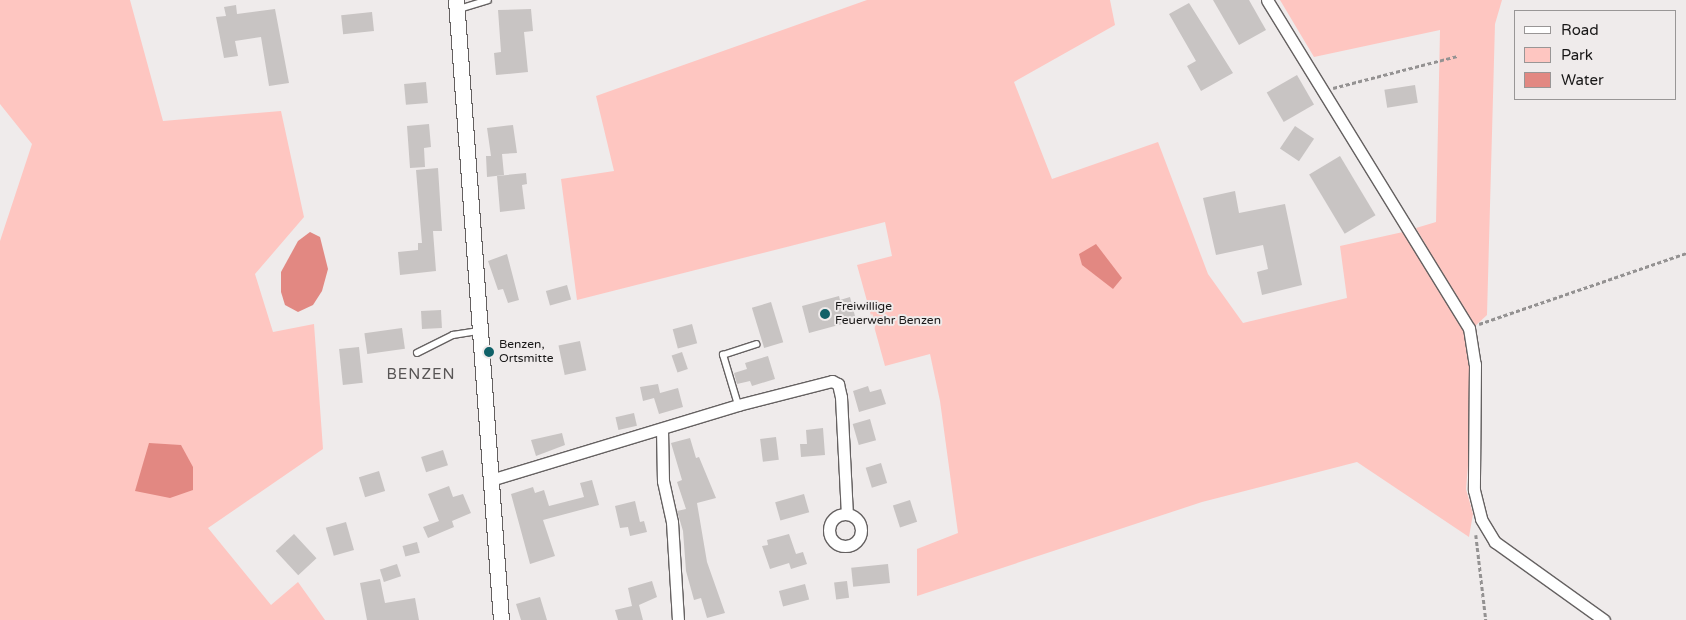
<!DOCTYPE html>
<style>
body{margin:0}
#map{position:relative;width:1686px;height:620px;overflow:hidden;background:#efebeb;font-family:"Varela Round",sans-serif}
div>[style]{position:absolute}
.green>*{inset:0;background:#fec6c1}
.water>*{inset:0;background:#e28882}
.building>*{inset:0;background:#c8c4c3;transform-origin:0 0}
.path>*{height:2.5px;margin-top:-1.25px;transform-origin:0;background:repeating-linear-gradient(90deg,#949292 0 4px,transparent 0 6.5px)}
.roads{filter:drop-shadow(1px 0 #656161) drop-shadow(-1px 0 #656161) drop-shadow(0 1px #656161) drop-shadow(0 -1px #656161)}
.service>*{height:5.5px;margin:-2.75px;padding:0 2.75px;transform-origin:2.75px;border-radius:2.75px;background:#fff}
.minor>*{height:11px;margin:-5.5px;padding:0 5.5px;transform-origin:5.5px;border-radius:5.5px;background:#fff}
.minor>.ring{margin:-5.5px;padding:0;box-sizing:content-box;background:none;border:11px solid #fff;border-radius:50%}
.tertiary>*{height:15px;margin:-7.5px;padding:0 7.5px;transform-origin:7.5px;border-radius:7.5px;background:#fff}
.dots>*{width:14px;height:14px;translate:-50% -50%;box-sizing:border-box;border:2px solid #efebeb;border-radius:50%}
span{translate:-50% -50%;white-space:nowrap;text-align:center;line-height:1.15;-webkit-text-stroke:4px #efebeb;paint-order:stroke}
.poi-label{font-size:12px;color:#181717}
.left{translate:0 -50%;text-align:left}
.quarter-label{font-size:15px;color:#575454;letter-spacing:1px}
.legend{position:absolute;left:1514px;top:10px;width:162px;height:90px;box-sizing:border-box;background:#efebeb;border:1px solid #999696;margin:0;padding:6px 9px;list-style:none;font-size:15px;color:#181717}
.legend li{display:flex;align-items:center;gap:10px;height:25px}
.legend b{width:25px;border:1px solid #999696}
</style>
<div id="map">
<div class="green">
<i style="clip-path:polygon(0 0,130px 0,163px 121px,281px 111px,304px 217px,255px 274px,273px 332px,314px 324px,323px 449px,208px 528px,271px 605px,298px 582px,325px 620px,0 620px,0 241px,32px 144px,0 104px)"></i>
<i style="clip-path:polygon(867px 0,1110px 0,1115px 25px,1014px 82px,1052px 179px,1158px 142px,1208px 274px,1243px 323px,1347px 298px,1340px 246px,1403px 232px,1463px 326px,1474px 396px,1466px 489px,1473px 514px,1469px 537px,1357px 462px,1202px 502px,917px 596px,917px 549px,958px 533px,940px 401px,930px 354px,885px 366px,857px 265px,892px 256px,885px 222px,577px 300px,561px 179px,614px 171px,596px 96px)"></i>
<i style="clip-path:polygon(1280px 0,1502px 0,1495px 24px,1487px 315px,1473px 328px,1416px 228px,1436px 222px,1440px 30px,1314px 57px)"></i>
</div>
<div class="water">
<i style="clip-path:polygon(310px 232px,320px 237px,328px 269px,322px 291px,313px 305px,298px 312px,285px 305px,281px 292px,281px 272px,298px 241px)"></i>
<i style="clip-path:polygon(1096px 244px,1122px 278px,1113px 289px,1082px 265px,1079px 254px)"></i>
<i style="clip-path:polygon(149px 443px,181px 445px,193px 467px,193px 490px,170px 498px,135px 491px)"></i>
</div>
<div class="building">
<i style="clip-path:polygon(1213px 0,1249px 0,1266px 30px,1239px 45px)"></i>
<i style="clip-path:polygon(1189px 3px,1233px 73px,1201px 91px,1187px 66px,1196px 61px,1169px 14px)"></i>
<i style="clip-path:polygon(236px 5px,237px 14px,275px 9px,289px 83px,269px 86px,261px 37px,235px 41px,238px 56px,224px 58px,216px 17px,226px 16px,224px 7px)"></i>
<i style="clip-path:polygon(531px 9px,533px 31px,524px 32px,528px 72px,496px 75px,494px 53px,501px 52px,498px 10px)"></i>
<i style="left:372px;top:12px;width:19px;height:31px;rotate:84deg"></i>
<i style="left:1297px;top:75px;width:34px;height:35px;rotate:60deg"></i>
<i style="left:426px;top:82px;width:21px;height:22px;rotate:85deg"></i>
<i style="left:1415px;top:85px;width:18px;height:31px;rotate:81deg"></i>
<i style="clip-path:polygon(429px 124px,431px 147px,424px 148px,425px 167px,410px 168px,407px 126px)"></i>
<i style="clip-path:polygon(513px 125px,517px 153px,502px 154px,504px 175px,487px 177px,486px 156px,491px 156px,487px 128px)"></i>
<i style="left:1295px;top:126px;width:23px;height:27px;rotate:34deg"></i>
<i style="left:1340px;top:156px;width:69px;height:36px;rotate:59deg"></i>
<i style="clip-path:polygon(438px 168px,442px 231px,433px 231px,436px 271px,400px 275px,398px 252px,418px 250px,418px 243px,422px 243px,416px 170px)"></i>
<i style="clip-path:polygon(526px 173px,527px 184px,522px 185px,525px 209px,500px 212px,497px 176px)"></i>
<i style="clip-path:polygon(1235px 191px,1239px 213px,1285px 204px,1302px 285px,1262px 295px,1257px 272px,1268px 269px,1263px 245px,1216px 255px,1203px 198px)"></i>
<i style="clip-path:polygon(507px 254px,519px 300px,508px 303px,503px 289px,498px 290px,488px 261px)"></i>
<i style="left:567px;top:285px;width:15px;height:22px;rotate:74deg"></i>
<i style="clip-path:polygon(839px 296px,840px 300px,850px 297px,855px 316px,845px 319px,846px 323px,809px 333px,802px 306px)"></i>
<i style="left:771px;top:302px;width:42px;height:20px;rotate:73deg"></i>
<i style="left:441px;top:310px;width:18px;height:20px;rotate:87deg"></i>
<i style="left:692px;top:324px;width:20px;height:20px;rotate:75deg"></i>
<i style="left:402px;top:328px;width:21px;height:38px;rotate:82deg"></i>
<i style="left:580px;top:341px;width:30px;height:22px;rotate:78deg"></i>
<i style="left:359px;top:347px;width:36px;height:20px;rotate:84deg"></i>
<i style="left:682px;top:352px;width:18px;height:11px;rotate:71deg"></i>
<i style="clip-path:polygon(768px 356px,775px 379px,752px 386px,750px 381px,737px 384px,734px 373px,747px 369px,745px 363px)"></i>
<i style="clip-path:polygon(658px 384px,660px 393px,678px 388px,683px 407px,659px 414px,654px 398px,643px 401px,640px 387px)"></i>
<i style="clip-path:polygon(868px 386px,870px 392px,881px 389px,886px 404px,859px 412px,853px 391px)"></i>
<i style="left:634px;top:413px;width:13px;height:19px;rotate:77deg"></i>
<i style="left:870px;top:419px;width:22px;height:18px;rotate:74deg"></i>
<i style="clip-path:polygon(823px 428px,825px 455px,801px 457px,800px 444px,807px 444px,806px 430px)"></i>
<i style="clip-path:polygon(562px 433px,565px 445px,536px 456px,531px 440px)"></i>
<i style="left:776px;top:437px;width:23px;height:16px;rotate:83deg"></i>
<i style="clip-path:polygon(690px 438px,696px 458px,699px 457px,716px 498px,697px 503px,707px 562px,725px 613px,707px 618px,701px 598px,694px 600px,686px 571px,683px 531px,677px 511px,686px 509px,677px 482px,682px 480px,671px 443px)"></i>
<i style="left:443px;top:450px;width:16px;height:23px;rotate:72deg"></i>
<i style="left:881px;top:463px;width:21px;height:16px;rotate:73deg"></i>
<i style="left:379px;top:471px;width:21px;height:21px;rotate:73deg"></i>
<i style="clip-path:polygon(592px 480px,599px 505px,543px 520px,555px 556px,530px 564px,511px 494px,533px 487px,535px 493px,544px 490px,549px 506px,584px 497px,580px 483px)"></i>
<i style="clip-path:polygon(449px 486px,453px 497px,463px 494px,471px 513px,452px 521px,454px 527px,428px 538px,423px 527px,439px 521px,428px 494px)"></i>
<i style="left:804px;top:494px;width:19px;height:30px;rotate:74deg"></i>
<i style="left:910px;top:500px;width:23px;height:18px;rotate:72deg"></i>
<i style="clip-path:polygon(635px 501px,640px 522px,644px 521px,647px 532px,630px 536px,628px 527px,620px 528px,615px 506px)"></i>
<i style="left:346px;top:522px;width:29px;height:21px;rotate:74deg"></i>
<i style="left:294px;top:534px;width:33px;height:25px;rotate:47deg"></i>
<i style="clip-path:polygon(789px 534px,796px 554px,803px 552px,807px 564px,791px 569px,789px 563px,770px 569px,762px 546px,768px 545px,767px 540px)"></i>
<i style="left:417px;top:542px;width:11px;height:15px;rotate:75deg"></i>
<i style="left:397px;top:564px;width:13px;height:18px;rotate:72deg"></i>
<i style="left:888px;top:564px;width:19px;height:37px;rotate:84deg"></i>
<i style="clip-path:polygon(380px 579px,385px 603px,415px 598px,419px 620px,367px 620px,360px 583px)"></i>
<i style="clip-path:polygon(652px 581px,657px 597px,639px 605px,643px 620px,618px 620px,615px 610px,632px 606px,628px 588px)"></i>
<i style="left:847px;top:581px;width:17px;height:13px;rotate:83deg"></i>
<i style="left:805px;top:584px;width:16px;height:27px;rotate:75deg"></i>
<i style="clip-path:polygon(540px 597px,547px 620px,521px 620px,516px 604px)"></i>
</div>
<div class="path">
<i style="left:1333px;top:88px;width:129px;rotate:-14.4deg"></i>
<i style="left:1479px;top:324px;width:219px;rotate:-18.9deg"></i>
<i style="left:1476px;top:535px;width:86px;rotate:83.3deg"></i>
</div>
<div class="roads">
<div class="service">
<i style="left:459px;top:9px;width:30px;rotate:-17deg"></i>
<i style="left:417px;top:353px;width:40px;rotate:-26.6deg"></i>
<i style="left:453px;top:335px;width:26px;rotate:-9deg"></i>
<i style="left:738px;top:405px;width:52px;rotate:-106.7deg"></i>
<i style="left:723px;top:355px;width:35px;rotate:-18deg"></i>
</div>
<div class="minor">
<i style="left:1267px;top:0;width:385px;rotate:58.4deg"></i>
<i style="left:1469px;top:328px;width:36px;rotate:81deg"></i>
<i style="left:1475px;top:364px;width:126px;rotate:90.5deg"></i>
<i style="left:1474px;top:490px;width:30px;rotate:76deg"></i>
<i style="left:1481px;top:519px;width:27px;rotate:59deg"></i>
<i style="left:1495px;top:542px;width:134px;rotate:35.6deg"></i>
<i style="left:662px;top:429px;width:52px;rotate:88.9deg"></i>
<i style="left:663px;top:481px;width:42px;rotate:77.6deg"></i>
<i style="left:672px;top:522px;width:98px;rotate:86.5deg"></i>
<i style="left:491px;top:480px;width:258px;rotate:-16.9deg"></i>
<i style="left:738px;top:405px;width:97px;rotate:-14.3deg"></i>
<i style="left:832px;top:381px;width:7px;rotate:27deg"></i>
<i style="left:838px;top:384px;width:13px;rotate:77deg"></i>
<i style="left:841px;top:397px;width:117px;rotate:87.1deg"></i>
<i class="ring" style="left:829px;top:514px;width:21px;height:21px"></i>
</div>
<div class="tertiary">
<i style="left:456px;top:0;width:622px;rotate:85.85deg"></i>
</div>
</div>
<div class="dots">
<i style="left:825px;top:314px;background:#106168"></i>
<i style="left:489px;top:352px;background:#106168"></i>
</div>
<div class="poi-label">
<span class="left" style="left:835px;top:314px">Freiwillige<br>Feuerwehr Benzen</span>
<span class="left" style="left:499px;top:352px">Benzen,<br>Ortsmitte</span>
</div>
<div class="quarter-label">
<span style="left:421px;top:375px">BENZEN</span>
</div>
<ul class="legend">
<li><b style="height:6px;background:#fff"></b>Road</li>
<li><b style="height:14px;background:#fec6c1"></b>Park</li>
<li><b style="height:14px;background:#e28882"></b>Water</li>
</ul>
</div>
